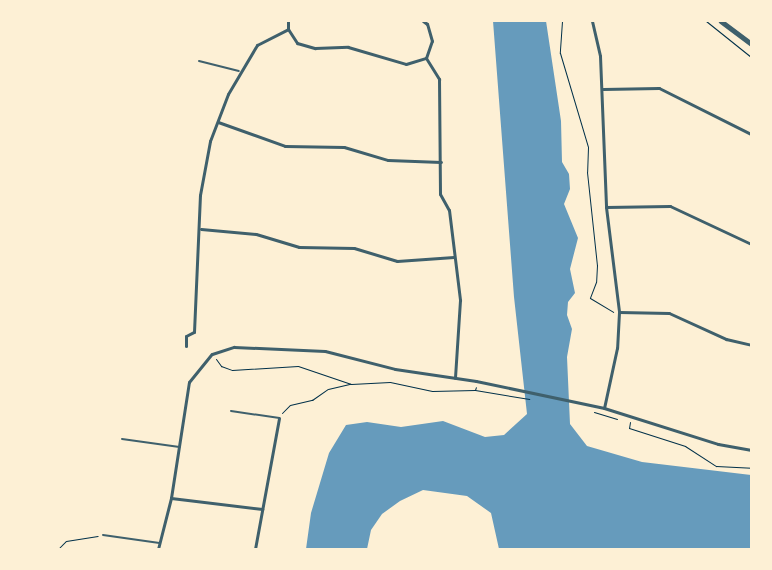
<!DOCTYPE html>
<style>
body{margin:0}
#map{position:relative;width:772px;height:570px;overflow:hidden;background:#fdf0d5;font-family:"Crimson Pro",serif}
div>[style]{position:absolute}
.water>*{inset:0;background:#669bbc}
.path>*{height:1px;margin:-0.5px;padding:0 0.5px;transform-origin:0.5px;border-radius:0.5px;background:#003049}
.service>*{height:2px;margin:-1px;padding:0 1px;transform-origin:1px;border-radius:1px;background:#3f606c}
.minor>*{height:3px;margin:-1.5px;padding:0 1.5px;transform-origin:1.5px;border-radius:1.5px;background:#3f606c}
.tertiary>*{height:4.5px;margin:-2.25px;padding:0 2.25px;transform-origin:2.25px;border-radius:2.25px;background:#3f606c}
span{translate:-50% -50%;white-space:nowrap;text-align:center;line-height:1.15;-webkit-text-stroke:5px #fdf0d5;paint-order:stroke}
.frame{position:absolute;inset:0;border:22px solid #fdf0d5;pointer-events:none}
</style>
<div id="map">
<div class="water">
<i style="clip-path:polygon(493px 21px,546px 21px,561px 121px,562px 162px,569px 174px,570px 189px,564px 204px,578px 238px,570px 269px,575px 293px,568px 302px,567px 315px,572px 329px,567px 357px,570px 424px,587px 446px,642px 462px,751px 475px,751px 549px,499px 549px,491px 513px,467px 496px,423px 490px,400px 501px,382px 514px,371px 530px,367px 549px,306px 549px,311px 513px,329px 453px,346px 425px,367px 422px,401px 427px,443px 421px,485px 437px,504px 435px,527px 414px,514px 297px)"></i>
</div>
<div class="path">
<i style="left:562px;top:21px;width:32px;rotate:94deg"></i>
<i style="left:560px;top:53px;width:98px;rotate:73.4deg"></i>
<i style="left:588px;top:147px;width:25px;rotate:92deg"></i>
<i style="left:587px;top:172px;width:94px;rotate:83.9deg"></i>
<i style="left:597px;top:265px;width:17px;rotate:93deg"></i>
<i style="left:596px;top:282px;width:17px;rotate:111deg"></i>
<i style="left:590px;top:298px;width:27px;rotate:31deg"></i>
<i style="left:706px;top:21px;width:58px;rotate:38.7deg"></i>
<i style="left:216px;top:359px;width:9px;rotate:54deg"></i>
<i style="left:221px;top:366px;width:12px;rotate:20deg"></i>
<i style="left:232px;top:370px;width:66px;rotate:-3.5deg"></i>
<i style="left:298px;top:366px;width:56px;rotate:18.8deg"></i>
<i style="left:351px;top:384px;width:39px;rotate:-3deg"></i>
<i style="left:390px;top:382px;width:43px;rotate:12.1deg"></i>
<i style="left:432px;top:391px;width:43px;rotate:-1.3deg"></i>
<i style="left:475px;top:390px;width:3px;rotate:-72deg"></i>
<i style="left:475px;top:390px;width:55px;rotate:9.5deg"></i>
<i style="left:594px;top:412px;width:24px;rotate:17deg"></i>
<i style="left:282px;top:413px;width:11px;rotate:-45deg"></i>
<i style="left:290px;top:405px;width:23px;rotate:-13deg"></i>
<i style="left:312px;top:400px;width:19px;rotate:-35deg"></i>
<i style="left:328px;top:389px;width:23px;rotate:-13deg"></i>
<i style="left:630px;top:422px;width:6px;rotate:99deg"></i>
<i style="left:629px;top:428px;width:59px;rotate:17.8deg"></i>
<i style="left:685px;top:446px;width:37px;rotate:33deg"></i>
<i style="left:716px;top:466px;width:35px;rotate:3deg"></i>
<i style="left:58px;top:549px;width:11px;rotate:-45deg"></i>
<i style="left:66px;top:541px;width:32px;rotate:-9deg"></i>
</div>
<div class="service">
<i style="left:199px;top:61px;width:41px;rotate:14deg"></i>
<i style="left:231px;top:411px;width:49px;rotate:8.3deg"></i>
<i style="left:122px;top:439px;width:58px;rotate:8deg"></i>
<i style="left:103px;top:535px;width:57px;rotate:8.1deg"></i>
</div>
<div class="minor">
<i style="left:288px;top:21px;width:8px;rotate:90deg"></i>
<i style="left:288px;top:29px;width:17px;rotate:57deg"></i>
<i style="left:297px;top:43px;width:19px;rotate:16deg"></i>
<i style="left:315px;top:48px;width:33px;rotate:-2deg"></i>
<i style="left:348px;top:47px;width:60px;rotate:16.3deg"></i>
<i style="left:406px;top:64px;width:21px;rotate:-17deg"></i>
<i style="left:426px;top:58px;width:18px;rotate:-71deg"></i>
<i style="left:432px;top:41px;width:18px;rotate:-106deg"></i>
<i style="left:427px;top:24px;width:5px;rotate:-143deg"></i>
<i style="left:592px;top:21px;width:36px;rotate:77deg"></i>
<i style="left:600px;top:56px;width:151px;rotate:87.7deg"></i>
<i style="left:606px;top:207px;width:106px;rotate:82.9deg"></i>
<i style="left:619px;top:312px;width:36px;rotate:93deg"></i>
<i style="left:617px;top:348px;width:61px;rotate:102.2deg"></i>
<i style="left:426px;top:58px;width:25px;rotate:58deg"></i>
<i style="left:439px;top:79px;width:115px;rotate:89.5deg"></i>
<i style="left:440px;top:194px;width:18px;rotate:61deg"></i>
<i style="left:449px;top:210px;width:91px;rotate:83deg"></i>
<i style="left:460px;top:300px;width:78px;rotate:93.7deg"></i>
<i style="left:603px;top:89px;width:56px;rotate:-1deg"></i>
<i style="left:659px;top:88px;width:103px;rotate:26.6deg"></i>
<i style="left:218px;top:122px;width:71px;rotate:19.7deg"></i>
<i style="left:285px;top:146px;width:59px;rotate:1deg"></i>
<i style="left:344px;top:147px;width:46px;rotate:16.5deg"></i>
<i style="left:388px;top:160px;width:53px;rotate:2.2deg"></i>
<i style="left:606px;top:207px;width:64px;rotate:-0.9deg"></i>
<i style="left:670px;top:206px;width:89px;rotate:25.1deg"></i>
<i style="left:201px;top:229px;width:55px;rotate:5.2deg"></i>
<i style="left:256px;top:234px;width:45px;rotate:16.8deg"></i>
<i style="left:299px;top:247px;width:55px;rotate:1deg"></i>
<i style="left:354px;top:248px;width:45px;rotate:16.8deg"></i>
<i style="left:397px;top:261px;width:57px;rotate:-4deg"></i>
<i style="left:619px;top:312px;width:50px;rotate:1.1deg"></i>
<i style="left:669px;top:313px;width:63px;rotate:24.5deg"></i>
<i style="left:726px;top:339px;width:26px;rotate:13deg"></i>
<i style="left:186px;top:346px;width:10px;rotate:-90deg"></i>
<i style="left:186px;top:336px;width:9px;rotate:-27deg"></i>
<i style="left:194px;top:332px;width:137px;rotate:-87.5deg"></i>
<i style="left:200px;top:195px;width:55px;rotate:-79.5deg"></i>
<i style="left:210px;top:141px;width:50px;rotate:-69deg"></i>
<i style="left:228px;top:94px;width:57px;rotate:-59.4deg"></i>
<i style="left:257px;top:45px;width:35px;rotate:-27deg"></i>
<i style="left:171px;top:498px;width:92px;rotate:6.9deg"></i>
<i style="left:158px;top:549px;width:53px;rotate:-75.7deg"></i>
<i style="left:171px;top:498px;width:117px;rotate:-81.2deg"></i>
<i style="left:189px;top:382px;width:36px;rotate:-51deg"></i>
<i style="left:212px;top:354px;width:23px;rotate:-18deg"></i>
<i style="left:234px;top:347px;width:91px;rotate:2.5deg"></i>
<i style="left:325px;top:351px;width:72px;rotate:14.4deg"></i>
<i style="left:395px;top:369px;width:82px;rotate:8.4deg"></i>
<i style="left:476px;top:381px;width:131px;rotate:11.9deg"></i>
<i style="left:604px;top:408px;width:120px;rotate:17.5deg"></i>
<i style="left:718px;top:444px;width:34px;rotate:10deg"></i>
<i style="left:255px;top:549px;width:133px;rotate:-79.6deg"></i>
<i style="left:427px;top:549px;width:3px"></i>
</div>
<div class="tertiary">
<i style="left:721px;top:21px;width:38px;rotate:37deg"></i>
</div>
<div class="frame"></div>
</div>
